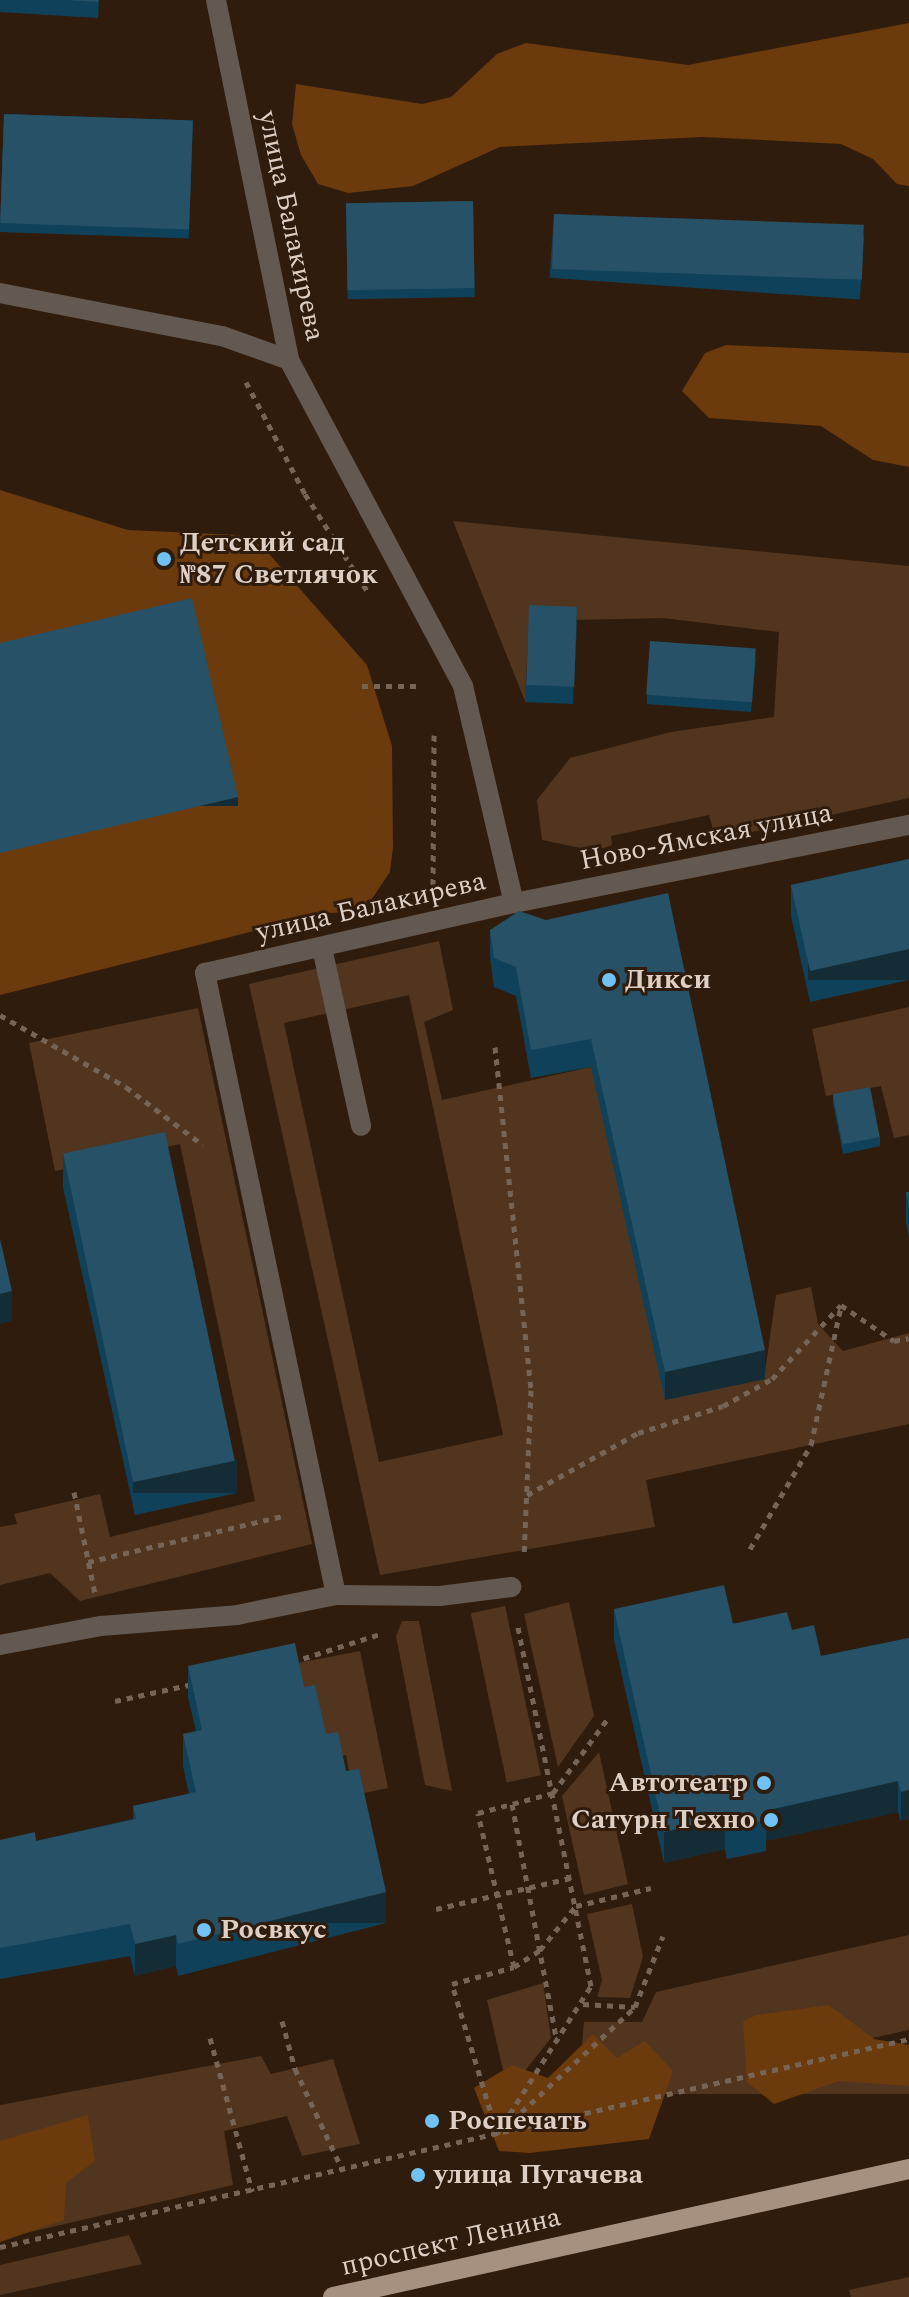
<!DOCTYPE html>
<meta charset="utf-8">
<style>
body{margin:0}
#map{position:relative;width:909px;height:2297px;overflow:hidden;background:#301c0c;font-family:Spectral,serif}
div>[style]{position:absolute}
.green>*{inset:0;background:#52351e;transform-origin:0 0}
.forest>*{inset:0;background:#6b3a0d}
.path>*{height:5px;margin-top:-2.5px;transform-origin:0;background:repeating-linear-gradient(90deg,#766457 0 6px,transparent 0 12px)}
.service>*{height:20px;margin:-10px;padding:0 10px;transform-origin:10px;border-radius:10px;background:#635951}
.minor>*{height:20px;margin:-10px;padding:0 10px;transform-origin:10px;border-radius:10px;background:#635951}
.primary>*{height:20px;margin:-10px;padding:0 10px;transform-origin:10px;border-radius:10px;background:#a69080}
.wall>*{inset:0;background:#0f425a;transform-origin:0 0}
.shaded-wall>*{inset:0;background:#132c36;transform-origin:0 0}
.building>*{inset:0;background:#265166;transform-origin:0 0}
.dots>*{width:22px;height:22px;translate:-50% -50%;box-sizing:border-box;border:4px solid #301c0c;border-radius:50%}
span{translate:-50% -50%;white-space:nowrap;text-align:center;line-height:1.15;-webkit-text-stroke:6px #301c0c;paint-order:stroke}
.street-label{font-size:28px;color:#ddcfc5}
.poi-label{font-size:28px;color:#ddcfc5;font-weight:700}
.left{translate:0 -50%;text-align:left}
.right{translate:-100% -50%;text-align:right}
</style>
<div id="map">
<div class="green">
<i style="clip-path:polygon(453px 521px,909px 566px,909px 798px,716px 840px,709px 815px,611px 836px,612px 845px,595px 851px,542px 840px,537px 800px,570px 758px,671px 732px,774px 717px,779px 632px,663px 618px,529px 621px,525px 701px)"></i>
<i style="clip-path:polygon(evenodd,439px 941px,453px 1010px,424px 1022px,442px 1100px,591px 1067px,764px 1379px,776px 1295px,811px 1287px,818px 1324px,843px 1351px,909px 1333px,909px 1424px,646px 1480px,655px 1527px,380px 1575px,249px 984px,439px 941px,409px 995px,503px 1435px,379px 1462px,284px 1023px,409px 995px)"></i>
<i style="clip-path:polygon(909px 1007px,909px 1135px,894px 1138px,881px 1086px,826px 1096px,812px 1029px)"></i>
<i style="clip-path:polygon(198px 1008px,312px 1544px,80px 1601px,50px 1573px,0 1585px,0 1527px,17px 1524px,14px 1514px,100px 1494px,110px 1537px,255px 1501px,180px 1144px,55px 1171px,29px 1043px)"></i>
<i style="clip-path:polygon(569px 1602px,594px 1716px,558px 1767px,524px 1614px)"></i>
<i style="left:505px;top:1606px;width:173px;height:35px;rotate:78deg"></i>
<i style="clip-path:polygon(402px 1621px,419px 1621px,452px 1791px,425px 1785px,396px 1636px)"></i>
<i style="clip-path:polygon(360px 1651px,388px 1788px,354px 1795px,346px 1755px,331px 1758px,308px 1709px,298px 1663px)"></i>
<i style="clip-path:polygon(599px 1752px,628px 1884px,584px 1895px,562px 1796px)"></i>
<i style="clip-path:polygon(632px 1904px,643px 1957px,630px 1998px,597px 1997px,602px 1980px,587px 1914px)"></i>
<i style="clip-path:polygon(909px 1935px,909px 2030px,577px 2102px,584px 2022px,642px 2022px,656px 1992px)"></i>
<i style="clip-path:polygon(543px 1983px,551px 2038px,508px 2092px,487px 2000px)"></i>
<i style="clip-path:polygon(261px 2056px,271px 2074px,333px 2059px,360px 2144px,302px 2156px,287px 2116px,224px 2131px,233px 2185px,0 2239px,0 2105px)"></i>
<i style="left:909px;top:2057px;width:37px;height:296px;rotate:90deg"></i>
<i style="clip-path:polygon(129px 2235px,142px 2264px,0 2295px,0 2265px)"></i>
<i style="clip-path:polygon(909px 2277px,909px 2297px,851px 2297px,849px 2290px)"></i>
</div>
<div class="forest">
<i style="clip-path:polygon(909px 23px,909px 186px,897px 184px,873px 159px,841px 144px,703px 137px,500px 147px,413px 186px,348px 193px,318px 184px,301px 155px,292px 124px,296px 84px,422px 104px,451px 97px,497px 54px,526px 43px,688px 65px)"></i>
<i style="clip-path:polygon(726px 345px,909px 353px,909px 467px,873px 460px,821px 426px,709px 418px,682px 391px,705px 353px)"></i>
<i style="clip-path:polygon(0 490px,128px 530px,238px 535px,262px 546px,367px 665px,392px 746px,393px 847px,390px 872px,363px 912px,326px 913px,0 995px)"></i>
<i style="clip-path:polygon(829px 2005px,874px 2039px,909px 2045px,909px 2086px,839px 2081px,774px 2104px,747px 2082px,743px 2022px,756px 2015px)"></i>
<i style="clip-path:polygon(593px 2034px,617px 2058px,645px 2041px,673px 2071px,649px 2139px,530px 2153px,499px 2151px,474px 2088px,512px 2065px,548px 2078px)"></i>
<i style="clip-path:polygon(88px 2115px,95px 2161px,66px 2183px,64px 2220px,0 2242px,0 2141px)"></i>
</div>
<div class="path">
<i style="left:246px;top:382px;width:127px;rotate:62.2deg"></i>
<i style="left:305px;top:494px;width:117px;rotate:57.3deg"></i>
<i style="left:362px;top:686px;width:60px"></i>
<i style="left:433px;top:885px;width:150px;rotate:-89.6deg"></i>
<i style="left:0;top:1015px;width:145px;rotate:29.7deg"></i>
<i style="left:126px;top:1087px;width:96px;rotate:37deg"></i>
<i style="left:495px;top:1047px;width:345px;rotate:84deg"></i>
<i style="left:531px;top:1390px;width:166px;rotate:92.4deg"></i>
<i style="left:841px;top:1305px;width:64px;rotate:34.2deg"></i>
<i style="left:894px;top:1341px;width:15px;rotate:-11deg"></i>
<i style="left:74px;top:1492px;width:103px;rotate:78.3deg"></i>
<i style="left:527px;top:1495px;width:127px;rotate:-29.2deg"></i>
<i style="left:638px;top:1433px;width:89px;rotate:-17.6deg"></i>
<i style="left:723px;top:1406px;width:56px;rotate:-28.9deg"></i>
<i style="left:772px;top:1379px;width:101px;rotate:-47deg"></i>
<i style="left:750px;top:1549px;width:121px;rotate:-59.6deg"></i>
<i style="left:811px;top:1445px;width:142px;rotate:-77.8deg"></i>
<i style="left:88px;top:1562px;width:199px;rotate:-13.3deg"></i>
<i style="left:292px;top:1662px;width:92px;rotate:-17.7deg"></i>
<i style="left:115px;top:1701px;width:80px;rotate:-12.3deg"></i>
<i style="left:512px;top:1804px;width:242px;rotate:79.3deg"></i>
<i style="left:436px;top:1909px;width:138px;rotate:-13deg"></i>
<i style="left:514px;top:1967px;width:158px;rotate:-103.2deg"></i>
<i style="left:478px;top:1813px;width:78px;rotate:-14.9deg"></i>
<i style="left:553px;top:1793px;width:94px;rotate:-53.6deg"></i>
<i style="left:583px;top:2004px;width:52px;rotate:3.3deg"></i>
<i style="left:635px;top:2007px;width:76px;rotate:-68.5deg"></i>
<i style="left:282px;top:2021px;width:50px;rotate:74.8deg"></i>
<i style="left:295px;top:2069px;width:113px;rotate:64.8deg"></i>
<i style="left:210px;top:2038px;width:159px;rotate:74.6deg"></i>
<i style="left:504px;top:2128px;width:178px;rotate:-42.7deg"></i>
<i style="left:497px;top:2133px;width:156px;rotate:-106.8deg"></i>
<i style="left:452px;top:1984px;width:64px;rotate:-15.3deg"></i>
<i style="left:514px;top:1967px;width:31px;rotate:-33deg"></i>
<i style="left:540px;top:1950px;width:57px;rotate:-50.7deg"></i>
<i style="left:576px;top:1906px;width:77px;rotate:-13.5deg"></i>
<i style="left:497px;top:2134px;width:175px;rotate:-57.6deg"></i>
<i style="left:591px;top:1986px;width:371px;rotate:-101.5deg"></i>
<i style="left:0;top:2247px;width:932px;rotate:-12.89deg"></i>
</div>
<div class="service">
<i style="left:322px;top:948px;width:182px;rotate:77.6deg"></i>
<i style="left:0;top:1645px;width:103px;rotate:-10.7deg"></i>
<i style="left:101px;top:1626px;width:136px;rotate:-4.6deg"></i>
<i style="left:237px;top:1615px;width:101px;rotate:-11.4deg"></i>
<i style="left:336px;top:1595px;width:104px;rotate:0.6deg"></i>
<i style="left:440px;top:1596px;width:72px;rotate:-7.2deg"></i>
</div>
<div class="minor">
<i style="left:216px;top:0;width:367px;rotate:78.5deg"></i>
<i style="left:289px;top:360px;width:370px;rotate:61.9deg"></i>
<i style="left:463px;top:686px;width:223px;rotate:76.8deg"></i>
<i style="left:0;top:293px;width:226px;rotate:11deg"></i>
<i style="left:222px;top:336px;width:71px;rotate:19.7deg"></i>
<i style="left:336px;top:1595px;width:636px;rotate:-101.89deg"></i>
<i style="left:205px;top:973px;width:317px;rotate:-12.8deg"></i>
<i style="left:514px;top:903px;width:403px;rotate:-11.2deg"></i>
</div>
<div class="primary">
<i style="left:333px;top:2297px;width:590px;rotate:-12.53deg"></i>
</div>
<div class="wall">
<i style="clip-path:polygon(0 0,99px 0,98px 18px,0 12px)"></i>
<i style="left:4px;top:114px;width:189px;height:118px;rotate:2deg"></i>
<i style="left:473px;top:201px;width:96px;height:127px;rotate:89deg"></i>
<i style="left:554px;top:214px;width:311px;height:64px;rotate:4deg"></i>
<i style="clip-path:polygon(577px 624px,573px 704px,525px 702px,525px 685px)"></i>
<i style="clip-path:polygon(756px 657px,751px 712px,647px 704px,647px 695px)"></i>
<i style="clip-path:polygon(909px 859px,909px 980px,810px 1002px,791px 916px,791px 885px)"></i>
<i style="clip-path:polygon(546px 920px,765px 1379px,665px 1400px,591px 1067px,531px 1078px,516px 996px,494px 987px,490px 958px,490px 930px)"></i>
<i style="clip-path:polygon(833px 1095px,880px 1137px,880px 1146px,843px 1154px,833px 1103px)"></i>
<i style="clip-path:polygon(63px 1154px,237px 1493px,135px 1515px,63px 1187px)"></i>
<i style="clip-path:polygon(906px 1192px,909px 1192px,909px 1238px,906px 1223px)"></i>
<i style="clip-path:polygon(614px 1609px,792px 1630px,821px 1656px,909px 1638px,901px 1822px,898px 1812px,766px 1841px,766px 1851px,727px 1859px,725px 1849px,664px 1863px,614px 1640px)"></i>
<i style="clip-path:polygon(188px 1666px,304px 1687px,326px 1734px,346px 1771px,386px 1923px,178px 1976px,176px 1966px,135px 1976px,130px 1956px,0 1979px,0 1840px,36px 1841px,133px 1819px,133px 1806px,189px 1794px,183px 1766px,183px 1734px,196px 1731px,188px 1697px)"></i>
</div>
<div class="shaded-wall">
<i style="clip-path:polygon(577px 607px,577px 624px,573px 704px,573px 688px)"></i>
<i style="left:238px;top:797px;width:9px;height:244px;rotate:90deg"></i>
<i style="left:909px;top:949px;width:31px;height:101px;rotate:90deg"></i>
<i style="clip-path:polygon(12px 1291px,12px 1321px,0 1324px,0 1294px)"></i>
<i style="clip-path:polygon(765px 1350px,765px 1379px,665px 1400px,665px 1372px)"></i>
<i style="left:237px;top:1460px;width:33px;height:104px;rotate:90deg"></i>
<i style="clip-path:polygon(898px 1781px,898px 1812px,766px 1841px,766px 1820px,764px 1811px)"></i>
<i style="left:909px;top:1790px;width:30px;height:8px;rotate:90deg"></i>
<i style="clip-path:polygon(725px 1818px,725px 1849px,664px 1863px,664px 1832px)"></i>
<i style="left:386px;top:1892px;width:31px;height:214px;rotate:90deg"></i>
<i style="clip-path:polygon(176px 1935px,176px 1966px,135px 1976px,135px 1944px)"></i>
</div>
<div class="building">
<i style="clip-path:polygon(66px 0,98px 0,98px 2px)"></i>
<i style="left:4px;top:114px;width:189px;height:109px;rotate:2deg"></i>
<i style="left:473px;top:201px;width:87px;height:127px;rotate:89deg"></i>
<i style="left:554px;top:214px;width:310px;height:55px;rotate:2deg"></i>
<i style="clip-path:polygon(192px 598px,238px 797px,0 853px,0 643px)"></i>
<i style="left:529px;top:605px;width:48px;height:80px;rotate:2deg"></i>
<i style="left:650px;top:641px;width:106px;height:54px;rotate:4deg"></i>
<i style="clip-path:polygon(909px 859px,909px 949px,810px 971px,791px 885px)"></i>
<i style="clip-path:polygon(668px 893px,765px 1350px,665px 1372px,591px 1039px,531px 1050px,516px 967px,494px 958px,490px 930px,519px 911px,546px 920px)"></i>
<i style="left:870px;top:1087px;width:51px;height:38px;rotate:79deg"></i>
<i style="left:165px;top:1132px;width:336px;height:104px;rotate:78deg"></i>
<i style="clip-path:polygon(906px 1192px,909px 1192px,909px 1207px)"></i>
<i style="clip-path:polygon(0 1239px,12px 1291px,0 1294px)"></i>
<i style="clip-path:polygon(724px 1585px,733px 1624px,787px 1612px,792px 1630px,814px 1625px,821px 1656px,909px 1638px,909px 1790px,901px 1792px,898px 1781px,764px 1811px,766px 1820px,727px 1828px,725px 1818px,664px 1832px,614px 1609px)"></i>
<i style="clip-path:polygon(295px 1643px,304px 1687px,315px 1685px,326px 1734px,338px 1732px,346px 1771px,359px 1769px,386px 1892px,178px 1944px,176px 1935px,135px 1944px,130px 1924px,0 1948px,0 1840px,35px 1832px,36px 1841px,136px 1819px,133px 1806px,196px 1792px,183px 1734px,202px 1730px,188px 1666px)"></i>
</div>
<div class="dots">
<i style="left:164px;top:559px;background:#70c2f4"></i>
<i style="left:609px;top:980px;background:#70c2f4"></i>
<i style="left:764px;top:1783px;background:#70c2f4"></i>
<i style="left:771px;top:1820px;background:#70c2f4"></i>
<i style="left:204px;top:1930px;background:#70c2f4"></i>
<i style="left:432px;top:2121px;background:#70c2f4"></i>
<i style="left:418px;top:2175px;background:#70c2f4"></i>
</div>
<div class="street-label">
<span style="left:291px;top:226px;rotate:78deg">улица Балакирева</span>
<span style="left:706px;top:837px;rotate:-11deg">Ново-Ямская улица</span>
<span style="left:371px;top:907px;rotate:-13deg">улица Балакирева</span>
<span style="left:451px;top:2242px;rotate:-13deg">проспект Ленина</span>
</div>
<div class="poi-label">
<span class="left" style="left:180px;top:559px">Детский сад<br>№87 Светлячок</span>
<span class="left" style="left:625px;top:980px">Дикси</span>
<span class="right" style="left:748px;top:1783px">Автотеатр</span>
<span class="right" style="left:755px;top:1820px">Сатурн Техно</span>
<span class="left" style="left:220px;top:1930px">Росвкус</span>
<span class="left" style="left:448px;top:2121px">Роспечать</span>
<span class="left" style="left:434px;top:2175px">улица Пугачева</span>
</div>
</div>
